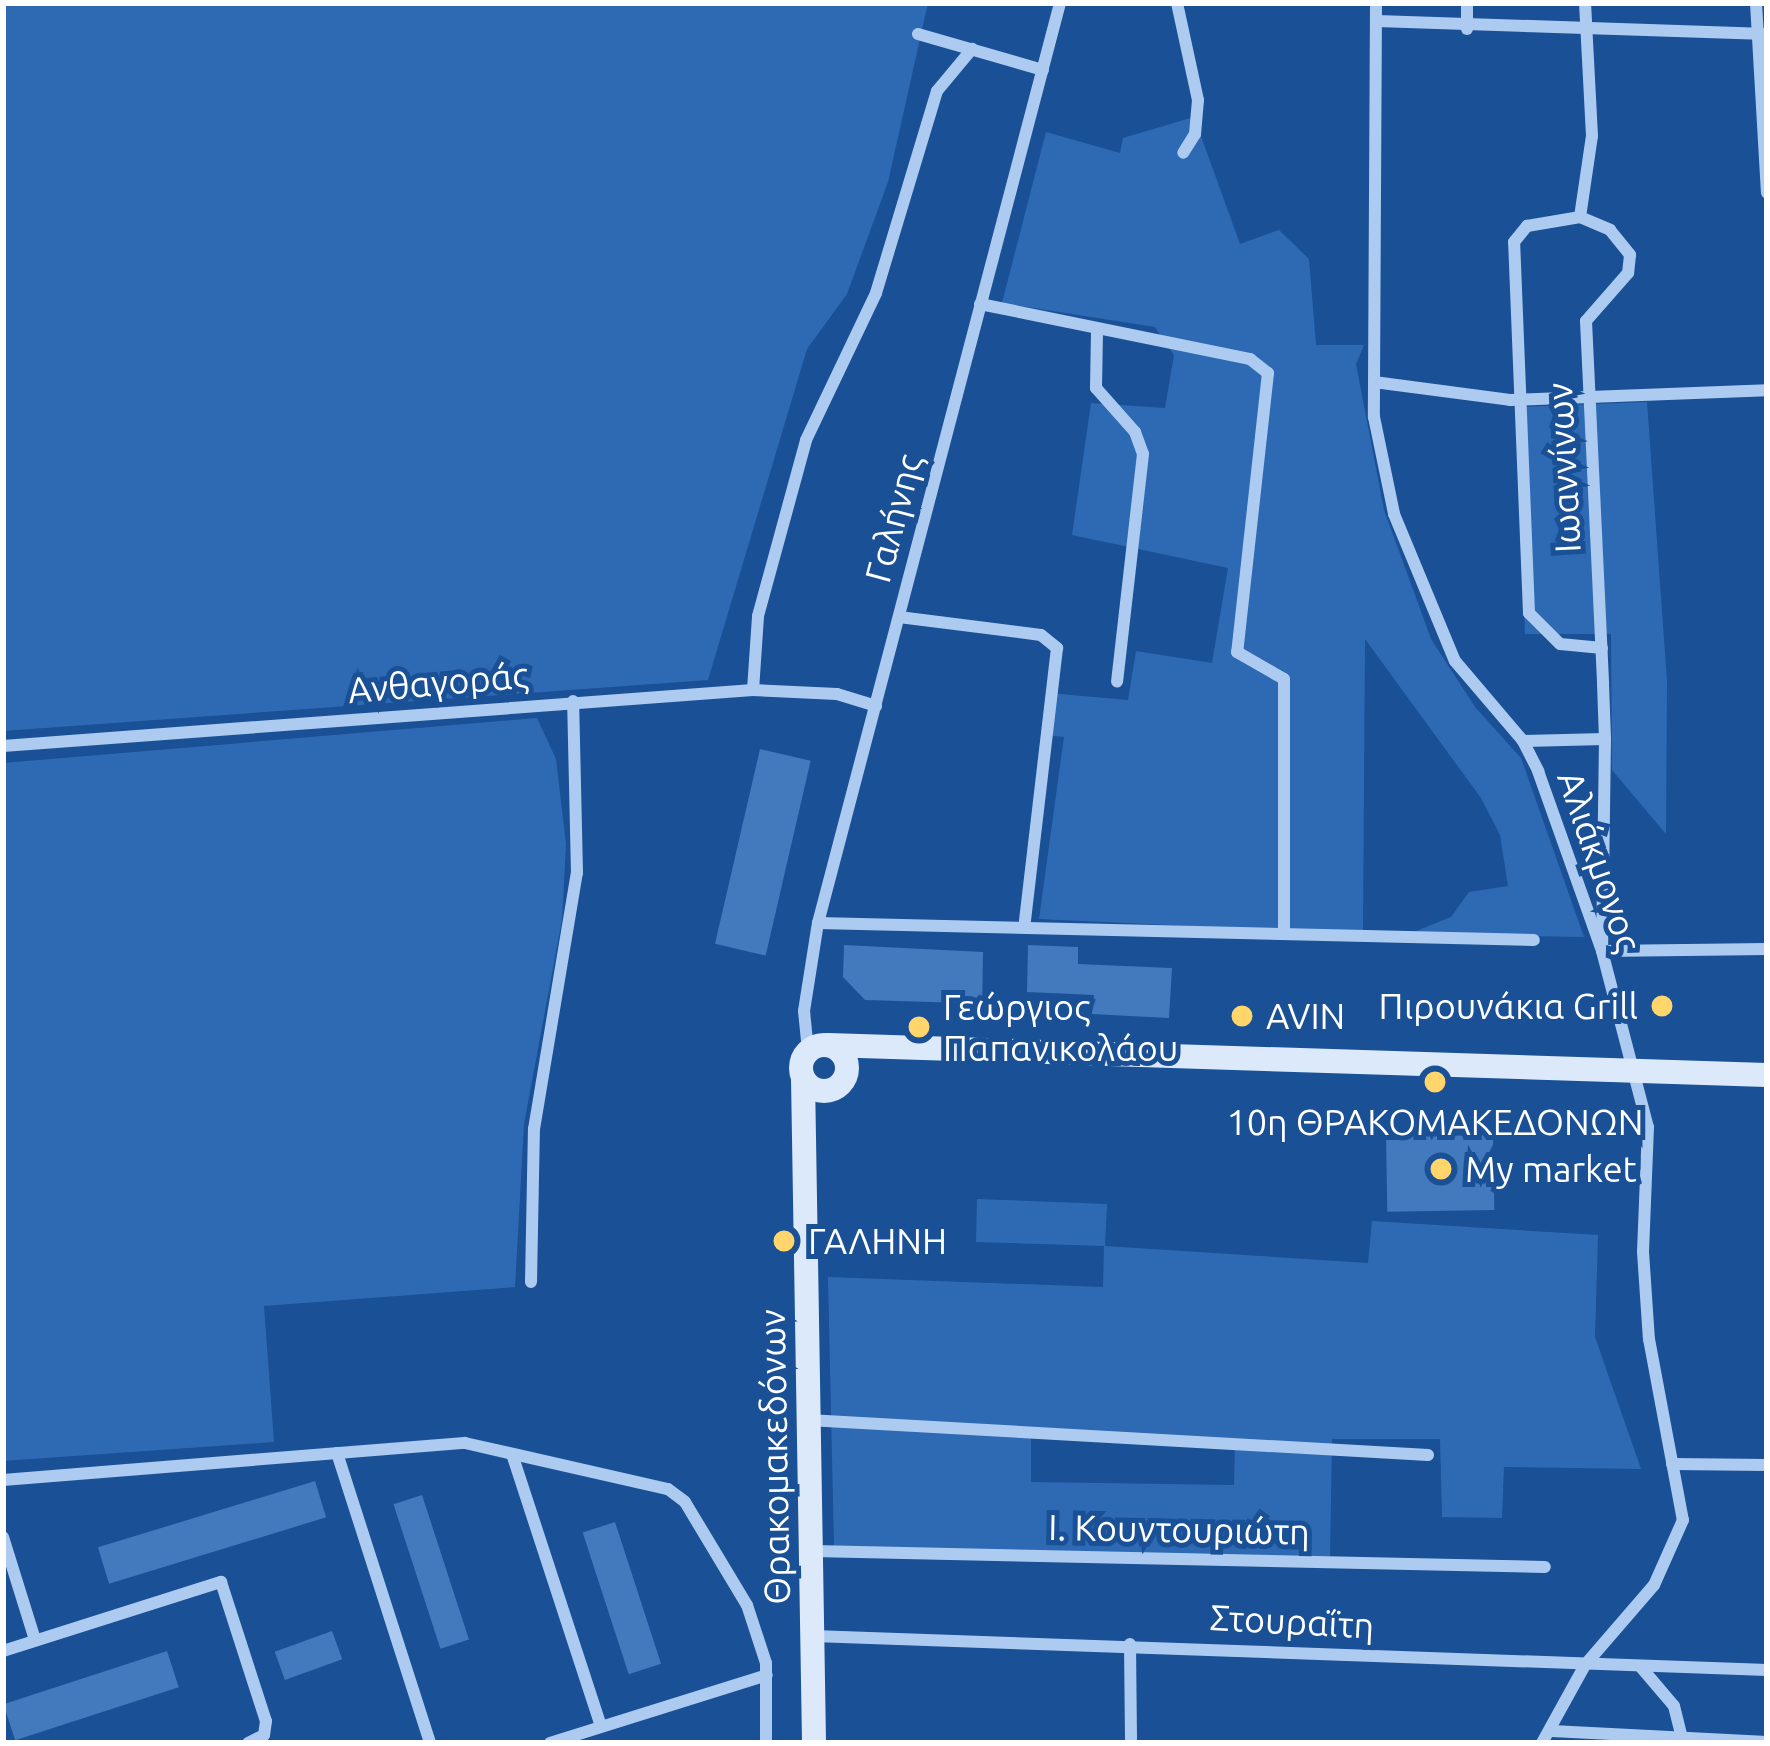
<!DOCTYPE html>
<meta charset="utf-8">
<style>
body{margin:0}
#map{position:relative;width:1770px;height:1746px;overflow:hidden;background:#1a5096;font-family:Ubuntu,sans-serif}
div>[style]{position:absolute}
.green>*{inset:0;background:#2e6ab4}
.building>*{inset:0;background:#4379bd;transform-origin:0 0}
.minor>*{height:12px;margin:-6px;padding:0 6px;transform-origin:6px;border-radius:6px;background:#adcbf0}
.secondary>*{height:24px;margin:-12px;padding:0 12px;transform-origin:12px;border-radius:12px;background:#dbe9fb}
.secondary>.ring{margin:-12px;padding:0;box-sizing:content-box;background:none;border:24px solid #dbe9fb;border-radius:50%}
.dots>*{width:33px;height:33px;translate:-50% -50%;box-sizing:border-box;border:6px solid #1a5096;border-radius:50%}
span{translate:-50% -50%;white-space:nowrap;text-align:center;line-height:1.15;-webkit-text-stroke:10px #1a5096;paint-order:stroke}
.street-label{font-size:36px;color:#fff}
.poi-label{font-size:36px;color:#fff}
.left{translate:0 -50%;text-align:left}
.right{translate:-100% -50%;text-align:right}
.frame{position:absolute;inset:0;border:6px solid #fff;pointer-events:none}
</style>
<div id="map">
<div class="green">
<i style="clip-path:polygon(3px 3px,928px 3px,888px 182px,847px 294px,807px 349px,708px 680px,3px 731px)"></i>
<i style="clip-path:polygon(1194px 117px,1240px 244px,1279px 230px,1309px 259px,1316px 345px,1364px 345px,1356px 364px,1384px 510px,1431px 639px,1475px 707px,1521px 758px,1584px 937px,1409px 934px,1451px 917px,1469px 892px,1508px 886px,1500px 835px,1481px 798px,1365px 639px,1363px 934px,1039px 919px,1064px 737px,1044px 735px,1049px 693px,1128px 700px,1136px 651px,1212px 663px,1228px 568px,1072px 535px,1091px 403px,1165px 408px,1174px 355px,1155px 327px,1002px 303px,1046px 132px,1120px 153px,1123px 138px)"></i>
<i style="clip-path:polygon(1647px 402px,1667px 681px,1666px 834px,1612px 770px,1611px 634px,1525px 634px,1517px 407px)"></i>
<i style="clip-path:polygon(537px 718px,556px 759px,566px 844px,562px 920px,524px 1124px,515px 1287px,264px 1306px,274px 1442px,3px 1461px,3px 763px)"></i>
<i style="clip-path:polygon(evenodd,977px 1199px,1107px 1204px,1105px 1246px,1368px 1263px,1372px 1221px,1598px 1235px,1595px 1337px,1641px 1469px,1504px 1467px,1502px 1518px,1442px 1517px,1440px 1439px,1332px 1439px,1330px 1559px,834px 1546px,828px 1277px,1103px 1287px,1104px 1246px,976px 1242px,977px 1199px,1031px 1436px,1235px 1440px,1234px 1485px,1031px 1482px,1031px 1436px)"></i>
</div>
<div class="building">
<i style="left:760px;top:749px;width:52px;height:200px;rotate:13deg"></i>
<i style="clip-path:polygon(844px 945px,983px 952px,982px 1011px,962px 1009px,963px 1003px,865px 1000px,843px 977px)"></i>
<i style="clip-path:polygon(1028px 945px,1078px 947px,1078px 964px,1172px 968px,1169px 1018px,1092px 1014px,1094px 995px,1027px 992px)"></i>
<i style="left:1493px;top:1135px;width:75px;height:107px;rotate:89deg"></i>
<i style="left:315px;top:1481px;width:38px;height:227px;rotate:73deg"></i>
<i style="left:422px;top:1495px;width:152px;height:30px;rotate:72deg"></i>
<i style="left:615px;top:1522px;width:149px;height:34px;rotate:72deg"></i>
<i style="left:332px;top:1631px;width:30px;height:61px;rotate:70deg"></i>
<i style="left:167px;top:1651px;width:38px;height:172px;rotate:72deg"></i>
</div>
<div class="minor">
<i style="left:1177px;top:3px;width:99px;rotate:77.8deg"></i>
<i style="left:1198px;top:100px;width:34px;rotate:95deg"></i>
<i style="left:1195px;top:134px;width:22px;rotate:122deg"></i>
<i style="left:1376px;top:3px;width:414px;rotate:90.3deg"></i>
<i style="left:1374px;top:417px;width:99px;rotate:78.3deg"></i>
<i style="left:1394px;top:514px;width:159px;rotate:67.5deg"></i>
<i style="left:1455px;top:661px;width:105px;rotate:49.6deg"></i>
<i style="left:1523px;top:741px;width:34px;rotate:63deg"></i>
<i style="left:1538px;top:771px;width:191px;rotate:70.4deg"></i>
<i style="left:1602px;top:951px;width:182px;rotate:75.4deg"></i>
<i style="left:1648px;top:1127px;width:125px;rotate:92.3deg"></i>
<i style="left:1643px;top:1252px;width:87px;rotate:86.1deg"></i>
<i style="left:1649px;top:1339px;width:184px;rotate:79.4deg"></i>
<i style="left:1683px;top:1520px;width:71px;rotate:114deg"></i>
<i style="left:1654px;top:1585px;width:106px;rotate:130.8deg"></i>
<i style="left:1585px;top:1665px;width:89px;rotate:118.9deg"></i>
<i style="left:1756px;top:3px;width:190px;rotate:86.7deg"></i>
<i style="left:1377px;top:21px;width:390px;rotate:1.9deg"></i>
<i style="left:1467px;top:29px;width:26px;rotate:-90deg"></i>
<i style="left:918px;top:34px;width:130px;rotate:16.1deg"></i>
<i style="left:1580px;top:217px;width:82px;rotate:-81.6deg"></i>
<i style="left:1592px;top:136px;width:133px;rotate:-93deg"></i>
<i style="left:980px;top:304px;width:276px;rotate:11.5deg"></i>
<i style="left:1250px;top:359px;width:23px;rotate:38deg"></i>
<i style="left:1268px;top:373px;width:281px;rotate:96.3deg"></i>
<i style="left:1237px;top:652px;width:54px;rotate:29.9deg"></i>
<i style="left:1284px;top:679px;width:255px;rotate:90deg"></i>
<i style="left:1097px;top:331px;width:57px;rotate:91deg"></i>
<i style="left:1096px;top:388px;width:59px;rotate:48.4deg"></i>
<i style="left:1135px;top:432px;width:23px;rotate:70deg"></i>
<i style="left:1143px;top:454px;width:229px;rotate:96.5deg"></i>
<i style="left:1374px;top:382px;width:137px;rotate:7.5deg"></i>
<i style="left:1510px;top:400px;width:257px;rotate:-2.2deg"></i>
<i style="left:899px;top:617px;width:143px;rotate:7.2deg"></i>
<i style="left:1041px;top:635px;width:21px;rotate:39deg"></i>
<i style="left:1057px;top:648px;width:281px;rotate:96.7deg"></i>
<i style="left:1602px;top:648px;width:42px;rotate:-174.6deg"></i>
<i style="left:1560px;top:644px;width:44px;rotate:-135deg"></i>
<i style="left:1529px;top:613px;width:371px;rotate:-92.3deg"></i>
<i style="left:1514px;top:242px;width:21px;rotate:-51deg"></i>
<i style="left:1527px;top:226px;width:54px;rotate:-9.6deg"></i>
<i style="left:1580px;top:217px;width:33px;rotate:23deg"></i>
<i style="left:1610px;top:230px;width:32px;rotate:51deg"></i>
<i style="left:1630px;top:255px;width:18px;rotate:96deg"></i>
<i style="left:1628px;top:273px;width:64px;rotate:131.2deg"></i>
<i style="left:1586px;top:321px;width:363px;rotate:87.3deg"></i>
<i style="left:1603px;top:684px;width:55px;rotate:87.9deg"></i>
<i style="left:1605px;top:739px;width:212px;rotate:90.8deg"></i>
<i style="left:1602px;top:951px;width:165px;rotate:-0.7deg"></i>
<i style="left:753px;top:690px;width:74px;rotate:-86.1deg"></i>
<i style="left:758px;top:616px;width:182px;rotate:-74.7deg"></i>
<i style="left:806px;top:440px;width:163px;rotate:-64.5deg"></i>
<i style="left:876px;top:293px;width:211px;rotate:-73.2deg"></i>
<i style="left:937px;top:91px;width:55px;rotate:-50.2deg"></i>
<i style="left:1523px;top:741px;width:82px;rotate:-1.4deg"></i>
<i style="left:3px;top:746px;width:752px;rotate:-4.27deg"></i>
<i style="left:753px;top:690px;width:84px;rotate:2.7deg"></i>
<i style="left:837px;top:694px;width:41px;rotate:17.1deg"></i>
<i style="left:818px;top:923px;width:716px;rotate:1.36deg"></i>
<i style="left:808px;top:1051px;width:40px;rotate:-95.7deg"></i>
<i style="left:804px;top:1011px;width:89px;rotate:-81deg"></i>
<i style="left:818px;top:923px;width:951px;rotate:-75.26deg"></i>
<i style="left:531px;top:1282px;width:153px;rotate:-88.9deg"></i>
<i style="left:534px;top:1129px;width:260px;rotate:-80.5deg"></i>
<i style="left:577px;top:873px;width:172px;rotate:-91.3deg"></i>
<i style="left:808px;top:1420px;width:621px;rotate:3.23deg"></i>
<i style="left:337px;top:1453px;width:305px;rotate:72.2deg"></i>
<i style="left:512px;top:1454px;width:286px;rotate:71.9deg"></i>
<i style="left:1672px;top:1464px;width:95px;rotate:0.6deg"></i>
<i style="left:3px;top:1480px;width:463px;rotate:-4.6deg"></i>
<i style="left:465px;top:1443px;width:208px;rotate:12.8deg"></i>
<i style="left:668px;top:1489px;width:21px;rotate:37deg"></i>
<i style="left:685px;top:1502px;width:120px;rotate:59deg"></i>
<i style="left:747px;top:1605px;width:61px;rotate:71.9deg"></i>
<i style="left:766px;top:1663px;width:80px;rotate:90deg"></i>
<i style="left:3px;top:1537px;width:108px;rotate:72.7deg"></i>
<i style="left:813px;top:1551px;width:732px;rotate:1.25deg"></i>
<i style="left:813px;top:1636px;width:955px;rotate:2.04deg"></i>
<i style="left:1130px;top:1644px;width:99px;rotate:89.4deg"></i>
<i style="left:3px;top:1651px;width:229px;rotate:-17.6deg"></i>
<i style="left:221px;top:1582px;width:146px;rotate:72.1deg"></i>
<i style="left:266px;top:1721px;width:14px;rotate:98deg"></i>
<i style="left:264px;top:1735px;width:18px;rotate:153deg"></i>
<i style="left:1640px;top:1666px;width:52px;rotate:49.6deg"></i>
<i style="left:1674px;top:1706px;width:37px;rotate:76deg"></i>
<i style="left:1552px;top:1731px;width:215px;rotate:2.9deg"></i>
<i style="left:550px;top:1743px;width:227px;rotate:-17.4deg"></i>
</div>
<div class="secondary">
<i class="ring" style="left:801px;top:1045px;width:22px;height:22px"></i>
<i style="left:828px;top:1045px;width:939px;rotate:1.83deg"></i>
<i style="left:803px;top:1078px;width:665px;rotate:89.05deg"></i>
</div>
<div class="dots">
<i style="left:1662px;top:1006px;background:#ffd56c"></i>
<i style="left:1242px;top:1016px;background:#ffd56c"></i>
<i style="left:919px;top:1027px;background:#ffd56c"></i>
<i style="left:1435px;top:1082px;background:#ffd56c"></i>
<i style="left:1441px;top:1169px;background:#ffd56c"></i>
<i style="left:784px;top:1241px;background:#ffd56c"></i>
</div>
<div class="street-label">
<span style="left:1563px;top:468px;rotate:-93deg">Ιωαννίνων</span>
<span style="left:893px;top:518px;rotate:-75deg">Γαλήνης</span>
<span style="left:438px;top:682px;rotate:-5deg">Ανθαγοράς</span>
<span style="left:1600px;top:861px;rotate:71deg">Αλιάκμονος</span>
<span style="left:774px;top:1457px;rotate:-91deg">Θρακομακεδόνων</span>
<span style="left:1179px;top:1529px;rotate:1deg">Ι. Κουντουριώτη</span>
<span style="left:1292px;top:1621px;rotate:3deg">Στουραΐτη</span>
</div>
<div class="poi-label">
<span class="left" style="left:943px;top:1027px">Γεώργιος<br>Παπανικολάου</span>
<span class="right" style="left:1638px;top:1006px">Πιρουνάκια Grill</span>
<span class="left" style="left:1266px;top:1016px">AVIN</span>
<span style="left:1435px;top:1122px">10η ΘΡΑΚΟΜΑΚΕΔΟΝΩΝ</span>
<span class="left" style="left:1465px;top:1169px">My market</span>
<span class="left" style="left:808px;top:1241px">ΓΑΛΗΝΗ</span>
</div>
<div class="frame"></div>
</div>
